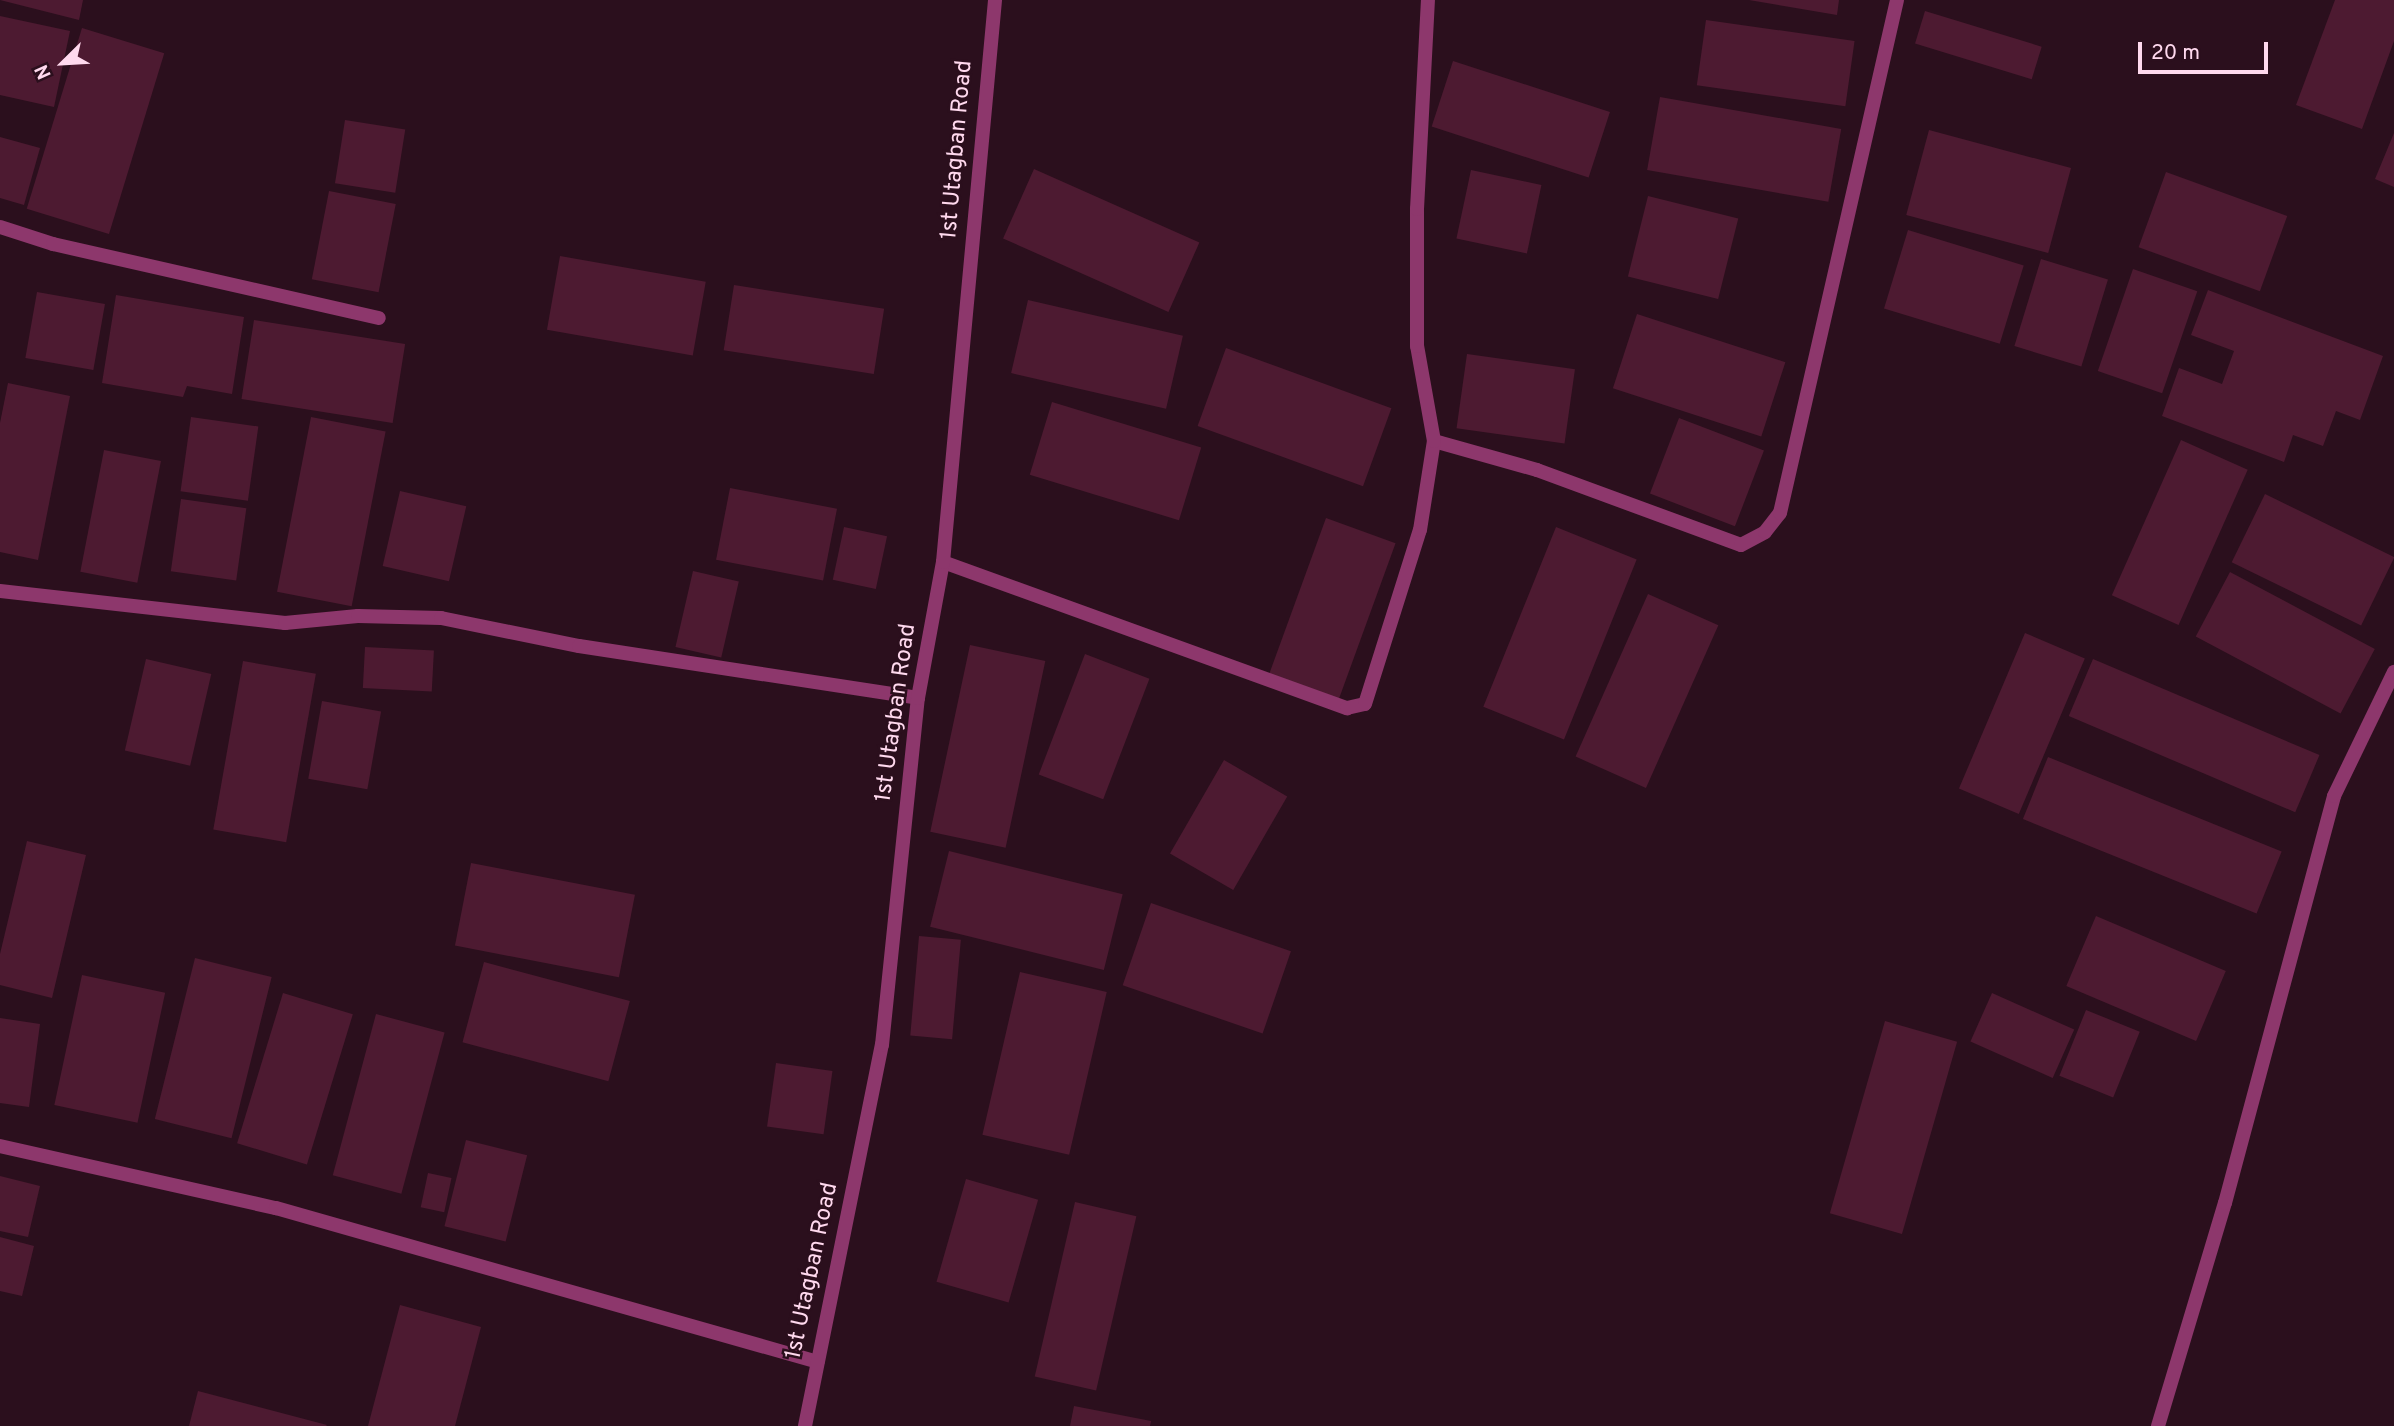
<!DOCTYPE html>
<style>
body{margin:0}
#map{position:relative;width:2394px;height:1426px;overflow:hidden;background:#2b0f1d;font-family:Overpass,sans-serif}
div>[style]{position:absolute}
.building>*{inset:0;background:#4d1a31;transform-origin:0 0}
.minor>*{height:14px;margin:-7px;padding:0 7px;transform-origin:7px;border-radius:7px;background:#8d376c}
span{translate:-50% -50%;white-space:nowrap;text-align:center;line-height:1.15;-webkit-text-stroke:5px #2b0f1d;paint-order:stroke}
.street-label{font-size:23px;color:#ffd9ee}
.north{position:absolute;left:28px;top:28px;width:70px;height:70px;-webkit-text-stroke:5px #2b0f1d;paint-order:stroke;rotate:246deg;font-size:19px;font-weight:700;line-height:28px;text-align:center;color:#ffd9ee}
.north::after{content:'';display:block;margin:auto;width:24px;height:32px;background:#ffd9ee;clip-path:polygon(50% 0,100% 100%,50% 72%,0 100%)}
.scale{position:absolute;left:2138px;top:42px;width:130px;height:32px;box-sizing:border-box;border:4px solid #ffd9ee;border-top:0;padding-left:9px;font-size:21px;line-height:24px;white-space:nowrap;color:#ffd9ee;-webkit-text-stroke:5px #2b0f1d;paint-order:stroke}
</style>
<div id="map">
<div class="building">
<i style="clip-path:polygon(0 0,83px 0,79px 20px)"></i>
<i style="clip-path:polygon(1749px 0,1839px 0,1837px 15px)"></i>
<i style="clip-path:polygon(2335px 0,2394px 0,2394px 41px,2362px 129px,2296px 105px)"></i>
<i style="left:1925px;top:11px;width:122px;height:34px;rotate:17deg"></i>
<i style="clip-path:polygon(0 16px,70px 31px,54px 107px,0 95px)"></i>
<i style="left:1706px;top:20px;width:150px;height:66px;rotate:8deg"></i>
<i style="left:82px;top:28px;width:86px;height:189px;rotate:17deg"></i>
<i style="left:1453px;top:61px;width:165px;height:69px;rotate:18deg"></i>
<i style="left:1660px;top:97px;width:184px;height:74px;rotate:10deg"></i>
<i style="left:345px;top:120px;width:61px;height:64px;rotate:9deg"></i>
<i style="left:1929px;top:130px;width:147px;height:88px;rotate:15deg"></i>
<i style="clip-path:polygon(2394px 133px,2394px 187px,2375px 179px)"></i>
<i style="clip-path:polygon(0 137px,40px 148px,24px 205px,0 198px)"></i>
<i style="left:1034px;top:169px;width:181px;height:76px;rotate:24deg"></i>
<i style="left:1471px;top:170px;width:72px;height:70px;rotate:12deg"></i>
<i style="left:2166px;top:172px;width:129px;height:80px;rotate:20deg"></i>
<i style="left:329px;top:191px;width:68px;height:90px;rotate:11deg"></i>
<i style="left:1648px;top:196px;width:93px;height:83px;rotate:14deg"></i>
<i style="left:1908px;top:230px;width:121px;height:82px;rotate:17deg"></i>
<i style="left:560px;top:256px;width:148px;height:75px;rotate:10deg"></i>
<i style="left:2041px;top:259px;width:70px;height:91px;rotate:17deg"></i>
<i style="left:2133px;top:269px;width:68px;height:108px;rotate:19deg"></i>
<i style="left:734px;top:285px;width:152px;height:66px;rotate:9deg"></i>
<i style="clip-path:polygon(2208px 290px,2383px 356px,2360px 420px,2336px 411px,2323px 446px,2293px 435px,2284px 462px,2162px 416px,2179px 368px,2222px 384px,2234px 351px,2191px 335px)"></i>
<i style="left:37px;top:292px;width:69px;height:67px;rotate:10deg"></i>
<i style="clip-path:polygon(116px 295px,244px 317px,232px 394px,187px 386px,183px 397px,102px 383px)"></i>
<i style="left:1028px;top:300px;width:159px;height:75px;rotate:13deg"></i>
<i style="left:1637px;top:314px;width:156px;height:78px;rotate:18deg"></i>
<i style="left:254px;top:320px;width:153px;height:80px;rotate:9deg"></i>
<i style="left:1226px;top:348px;width:176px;height:83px;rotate:20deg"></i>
<i style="left:1467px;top:354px;width:109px;height:75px;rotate:8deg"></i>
<i style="clip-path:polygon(8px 383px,70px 396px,38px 560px,0 552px,0 423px)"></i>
<i style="left:1052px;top:402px;width:156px;height:76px;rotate:17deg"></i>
<i style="left:191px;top:417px;width:68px;height:75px;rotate:8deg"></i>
<i style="left:311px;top:417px;width:76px;height:178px;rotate:11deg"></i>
<i style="left:1679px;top:418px;width:91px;height:81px;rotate:21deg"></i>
<i style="left:2181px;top:440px;width:73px;height:170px;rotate:24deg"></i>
<i style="left:104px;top:450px;width:58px;height:124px;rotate:11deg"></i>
<i style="left:730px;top:488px;width:109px;height:73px;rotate:11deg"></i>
<i style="left:400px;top:491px;width:68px;height:77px;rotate:13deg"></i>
<i style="left:2265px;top:494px;width:144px;height:76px;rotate:26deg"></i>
<i style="left:181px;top:499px;width:66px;height:73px;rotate:8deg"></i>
<i style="left:1326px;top:518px;width:74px;height:171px;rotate:20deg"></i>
<i style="left:844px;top:527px;width:44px;height:54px;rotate:12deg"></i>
<i style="left:1556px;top:527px;width:87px;height:194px;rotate:22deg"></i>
<i style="left:693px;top:571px;width:47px;height:78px;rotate:13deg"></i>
<i style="left:2230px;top:572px;width:164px;height:73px;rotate:28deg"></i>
<i style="left:1648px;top:594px;width:77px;height:178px;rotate:24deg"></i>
<i style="left:2025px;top:633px;width:65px;height:169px;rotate:23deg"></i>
<i style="left:970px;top:645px;width:77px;height:191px;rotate:12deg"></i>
<i style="left:365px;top:647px;width:69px;height:41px;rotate:3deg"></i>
<i style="left:1085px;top:654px;width:69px;height:129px;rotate:21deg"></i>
<i style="left:146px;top:659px;width:67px;height:94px;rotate:13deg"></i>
<i style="left:2093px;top:659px;width:246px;height:62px;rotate:23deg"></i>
<i style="left:243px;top:661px;width:74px;height:171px;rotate:10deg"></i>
<i style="left:322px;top:701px;width:60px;height:79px;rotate:10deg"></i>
<i style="left:2048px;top:757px;width:252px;height:67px;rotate:22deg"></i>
<i style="left:1224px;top:760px;width:73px;height:108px;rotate:30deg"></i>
<i style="clip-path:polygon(27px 841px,86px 855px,52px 998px,0 985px,0 954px)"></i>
<i style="left:949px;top:851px;width:179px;height:78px;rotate:14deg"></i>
<i style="left:471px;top:863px;width:167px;height:84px;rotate:11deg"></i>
<i style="left:1151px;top:903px;width:148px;height:87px;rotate:19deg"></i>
<i style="left:2096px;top:916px;width:141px;height:76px;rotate:23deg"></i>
<i style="left:919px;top:936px;width:42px;height:100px;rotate:5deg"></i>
<i style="left:195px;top:958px;width:79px;height:166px;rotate:14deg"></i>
<i style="left:484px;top:962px;width:151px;height:83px;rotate:15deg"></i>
<i style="left:1020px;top:972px;width:89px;height:167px;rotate:13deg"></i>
<i style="left:82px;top:975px;width:85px;height:133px;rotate:12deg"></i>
<i style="left:283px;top:993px;width:73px;height:157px;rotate:17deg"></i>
<i style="left:1992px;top:993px;width:90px;height:53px;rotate:24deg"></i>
<i style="left:2086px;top:1010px;width:58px;height:71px;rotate:22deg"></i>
<i style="left:376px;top:1014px;width:71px;height:167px;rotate:15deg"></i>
<i style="clip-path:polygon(0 1018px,40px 1024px,29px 1107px,0 1103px)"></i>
<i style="left:1885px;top:1021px;width:75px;height:200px;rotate:16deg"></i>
<i style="left:776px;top:1063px;width:57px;height:64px;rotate:8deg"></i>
<i style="left:466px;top:1140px;width:63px;height:89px;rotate:14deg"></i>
<i style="left:428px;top:1173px;width:24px;height:35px;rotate:12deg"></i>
<i style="clip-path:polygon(0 1176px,40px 1186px,28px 1237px,0 1231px)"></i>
<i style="left:966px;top:1179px;width:75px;height:107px;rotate:16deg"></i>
<i style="left:1075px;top:1202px;width:63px;height:179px;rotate:13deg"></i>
<i style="clip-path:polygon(0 1237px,34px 1246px,22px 1296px,0 1291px)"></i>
<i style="clip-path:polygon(400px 1305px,481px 1327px,455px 1426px,368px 1426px)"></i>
<i style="clip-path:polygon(198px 1391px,327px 1425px,326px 1426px,189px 1426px)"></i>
<i style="clip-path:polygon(1074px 1406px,1151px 1421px,1150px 1426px,1070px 1426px)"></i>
</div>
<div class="minor">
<i style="left:0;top:227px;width:56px;rotate:17.8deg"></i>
<i style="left:53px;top:244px;width:334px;rotate:12.8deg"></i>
<i style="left:1434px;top:441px;width:107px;rotate:15.7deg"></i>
<i style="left:1537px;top:470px;width:217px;rotate:20.2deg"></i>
<i style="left:1741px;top:545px;width:27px;rotate:-28deg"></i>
<i style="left:1765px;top:532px;width:24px;rotate:-52deg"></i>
<i style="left:1780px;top:513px;width:526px;rotate:-77.15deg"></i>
<i style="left:943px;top:562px;width:430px;rotate:19.9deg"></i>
<i style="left:1347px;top:708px;width:18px;rotate:-13deg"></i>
<i style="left:1365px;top:704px;width:182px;rotate:-72.5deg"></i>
<i style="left:1420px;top:530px;width:90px;rotate:-81.1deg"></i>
<i style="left:1434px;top:441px;width:97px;rotate:-100.1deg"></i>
<i style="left:1417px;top:346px;width:137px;rotate:-90deg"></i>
<i style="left:1417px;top:209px;width:209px;rotate:-87deg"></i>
<i style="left:0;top:591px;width:287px;rotate:6.4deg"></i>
<i style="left:285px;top:623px;width:73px;rotate:-5.5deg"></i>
<i style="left:358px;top:616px;width:83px;rotate:1.4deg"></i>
<i style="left:441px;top:618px;width:141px;rotate:11.5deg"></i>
<i style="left:579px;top:646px;width:343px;rotate:8.7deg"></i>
<i style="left:0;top:1146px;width:283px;rotate:12.7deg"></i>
<i style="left:276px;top:1208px;width:563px;rotate:15.86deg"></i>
<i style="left:805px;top:1426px;width:389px;rotate:-78.6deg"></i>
<i style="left:882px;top:1045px;width:349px;rotate:-84.1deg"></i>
<i style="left:918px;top:698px;width:138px;rotate:-79.6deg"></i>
<i style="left:943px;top:562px;width:564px;rotate:-84.71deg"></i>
<i style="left:2158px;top:1426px;width:233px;rotate:-73.3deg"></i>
<i style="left:2225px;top:1203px;width:421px;rotate:-75deg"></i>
<i style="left:2334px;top:796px;width:138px;rotate:-64.2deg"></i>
</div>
<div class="street-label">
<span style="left:958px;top:150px;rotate:-85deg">1st Utagban Road</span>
<span style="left:897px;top:713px;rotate:-82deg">1st Utagban Road</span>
<span style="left:813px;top:1271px;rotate:-78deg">1st Utagban Road</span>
</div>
<div class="north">N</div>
<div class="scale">20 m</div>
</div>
